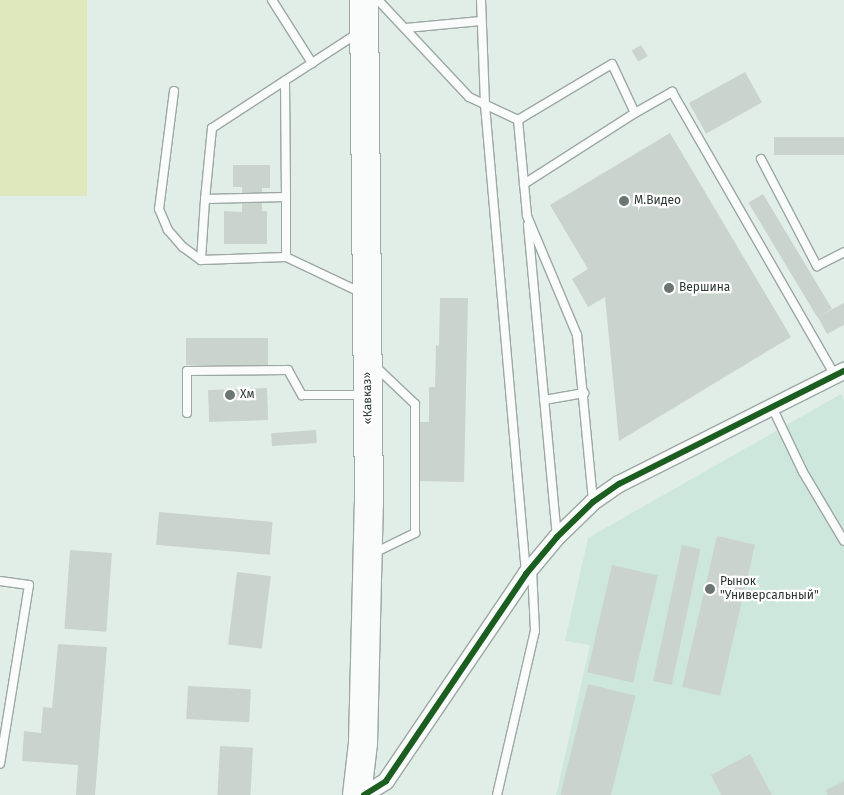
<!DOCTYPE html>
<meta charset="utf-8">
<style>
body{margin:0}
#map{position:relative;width:844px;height:795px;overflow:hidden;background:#e1eee8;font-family:"Fira Sans",sans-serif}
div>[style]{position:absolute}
.built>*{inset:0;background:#cee7dd}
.green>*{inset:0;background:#dfe8bd;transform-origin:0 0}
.building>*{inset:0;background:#cad3cd;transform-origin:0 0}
.roads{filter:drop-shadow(1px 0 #9da7a3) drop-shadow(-1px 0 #9da7a3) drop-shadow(0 1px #9da7a3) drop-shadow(0 -1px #9da7a3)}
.lane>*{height:8px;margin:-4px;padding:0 4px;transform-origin:4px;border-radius:4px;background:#fafcfc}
.street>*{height:16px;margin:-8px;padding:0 8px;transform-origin:8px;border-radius:8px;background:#fafcfc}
.highway>*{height:28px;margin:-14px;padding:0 14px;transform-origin:14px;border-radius:14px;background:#fafcfc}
.cycleway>*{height:6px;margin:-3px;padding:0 3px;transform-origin:3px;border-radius:3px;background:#1b5e20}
.dots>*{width:14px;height:14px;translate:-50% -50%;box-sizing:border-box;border:2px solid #fff;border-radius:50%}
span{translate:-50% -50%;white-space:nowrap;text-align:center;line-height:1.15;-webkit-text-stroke:4.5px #fff;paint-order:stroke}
.poi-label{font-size:12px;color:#2c3632}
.left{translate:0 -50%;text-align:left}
.street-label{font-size:12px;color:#2c3632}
</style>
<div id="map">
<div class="built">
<i style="clip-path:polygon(841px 394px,844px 400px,844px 795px,556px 795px,590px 645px,565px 641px,588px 538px)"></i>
</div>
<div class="green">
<i style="left:0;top:0;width:87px;height:196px"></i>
</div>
<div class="building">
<i style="left:641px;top:45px;width:13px;height:11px;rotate:58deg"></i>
<i style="left:745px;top:72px;width:35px;height:64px;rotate:61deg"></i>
<i style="clip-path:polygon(670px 133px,791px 337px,619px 441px,605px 297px,588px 307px,572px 279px,588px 269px,550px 205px)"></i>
<i style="left:844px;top:137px;width:18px;height:70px;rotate:90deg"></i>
<i style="clip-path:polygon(233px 165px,270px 165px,270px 188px,262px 188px,262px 211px,267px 211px,267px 244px,224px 244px,224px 211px,242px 212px,242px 187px,233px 187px)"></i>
<i style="left:763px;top:194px;width:134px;height:17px;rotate:59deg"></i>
<i style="clip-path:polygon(440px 298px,468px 298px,464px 482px,417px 481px,418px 422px,429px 422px,429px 387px,435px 387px,436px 345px,439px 346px)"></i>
<i style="clip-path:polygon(844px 303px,844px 325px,827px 334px,818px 317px)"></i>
<i style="left:268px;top:338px;width:27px;height:82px;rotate:90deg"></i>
<i style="left:267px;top:388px;width:32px;height:59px;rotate:88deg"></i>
<i style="left:316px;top:430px;width:13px;height:45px;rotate:86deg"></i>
<i style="left:159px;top:512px;width:114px;height:33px;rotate:5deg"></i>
<i style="left:717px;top:536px;width:39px;height:155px;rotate:13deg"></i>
<i style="left:682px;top:545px;width:19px;height:139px;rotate:12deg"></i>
<i style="left:70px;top:550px;width:42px;height:79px;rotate:4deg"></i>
<i style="left:612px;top:565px;width:47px;height:110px;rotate:13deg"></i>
<i style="left:237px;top:572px;width:34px;height:73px;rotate:7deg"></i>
<i style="clip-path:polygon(58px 644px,107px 647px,95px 795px,76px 795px,78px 765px,22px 761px,24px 731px,41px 733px,43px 707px,52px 708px)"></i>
<i style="left:588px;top:684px;width:49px;height:114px;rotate:14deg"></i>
<i style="left:188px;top:686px;width:63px;height:33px;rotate:3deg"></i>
<i style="left:220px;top:746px;width:33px;height:49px;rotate:3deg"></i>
<i style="clip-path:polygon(750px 754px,772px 795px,721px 795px,711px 775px)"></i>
<i style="clip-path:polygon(844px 781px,844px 795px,828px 795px,826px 790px)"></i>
</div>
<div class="roads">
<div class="lane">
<i style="left:272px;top:0;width:75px;rotate:57.6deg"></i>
<i style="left:378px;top:0;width:133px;rotate:46.8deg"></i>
<i style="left:469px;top:97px;width:54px;rotate:25.1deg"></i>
<i style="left:518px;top:120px;width:109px;rotate:-30.8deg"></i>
<i style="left:612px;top:64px;width:54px;rotate:64.9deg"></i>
<i style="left:635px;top:113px;width:43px;rotate:-29.6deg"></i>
<i style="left:672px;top:92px;width:327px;rotate:60.1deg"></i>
<i style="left:481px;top:0;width:105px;rotate:87.8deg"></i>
<i style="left:485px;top:105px;width:469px;rotate:85deg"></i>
<i style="left:406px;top:28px;width:75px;rotate:-5.3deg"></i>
<i style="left:358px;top:33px;width:174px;rotate:146.9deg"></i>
<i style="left:212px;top:128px;width:71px;rotate:95.6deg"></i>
<i style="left:205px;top:199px;width:81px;rotate:-1.4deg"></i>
<i style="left:286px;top:197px;width:60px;rotate:90deg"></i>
<i style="left:286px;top:257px;width:82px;rotate:25.3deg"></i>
<i style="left:285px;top:81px;width:116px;rotate:89.5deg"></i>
<i style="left:174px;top:91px;width:119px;rotate:97.2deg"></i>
<i style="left:159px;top:209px;width:23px;rotate:67deg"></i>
<i style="left:168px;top:230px;width:23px;rotate:49deg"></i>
<i style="left:183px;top:247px;width:22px;rotate:36deg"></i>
<i style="left:201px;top:260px;width:85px;rotate:-2deg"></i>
<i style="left:518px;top:120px;width:96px;rotate:84.6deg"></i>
<i style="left:527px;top:216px;width:129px;rotate:67.2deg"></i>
<i style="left:577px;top:335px;width:167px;rotate:84.5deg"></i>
<i style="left:761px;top:159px;width:121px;rotate:62.4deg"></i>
<i style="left:817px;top:266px;width:30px;rotate:-27deg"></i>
<i style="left:524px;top:184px;width:132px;rotate:-32.6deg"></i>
<i style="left:528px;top:225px;width:311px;rotate:84.7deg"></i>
<i style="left:201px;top:260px;width:61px;rotate:-86.2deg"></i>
<i style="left:544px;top:400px;width:41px;rotate:-9.9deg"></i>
<i style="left:772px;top:407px;width:72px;rotate:64.5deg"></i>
<i style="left:803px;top:472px;width:80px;rotate:59.3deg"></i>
<i style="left:187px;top:413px;width:42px;rotate:-90deg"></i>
<i style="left:187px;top:371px;width:101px;rotate:-0.6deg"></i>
<i style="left:288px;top:370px;width:29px;rotate:61deg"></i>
<i style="left:302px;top:395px;width:61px"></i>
<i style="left:374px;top:553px;width:46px;rotate:-26deg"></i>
<i style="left:415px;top:533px;width:129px;rotate:-90deg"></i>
<i style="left:415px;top:404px;width:55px;rotate:-136.5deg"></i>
<i style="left:0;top:581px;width:29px;rotate:8deg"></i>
<i style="left:29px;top:585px;width:181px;rotate:99.2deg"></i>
<i style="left:497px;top:795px;width:168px;rotate:-77deg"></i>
<i style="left:535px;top:631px;width:62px;rotate:-92.8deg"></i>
</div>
<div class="street">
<i style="left:364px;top:795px;width:26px;rotate:-32deg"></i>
<i style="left:386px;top:781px;width:250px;rotate:-55.9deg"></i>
<i style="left:526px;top:574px;width:48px;rotate:-50deg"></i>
<i style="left:557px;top:537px;width:50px;rotate:-44.2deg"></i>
<i style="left:593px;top:502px;width:32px;rotate:-35deg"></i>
<i style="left:619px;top:484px;width:252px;rotate:-26.7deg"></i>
</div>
<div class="highway">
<i style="left:357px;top:795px;width:52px;rotate:-83.4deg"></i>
<i style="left:363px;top:743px;width:239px;rotate:-88.6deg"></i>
<i style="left:369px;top:504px;width:504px;rotate:-90.57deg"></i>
</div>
</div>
<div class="cycleway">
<i style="left:364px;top:795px;width:26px;rotate:-32deg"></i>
<i style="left:386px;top:781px;width:250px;rotate:-55.9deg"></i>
<i style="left:526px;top:574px;width:48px;rotate:-50deg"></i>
<i style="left:557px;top:537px;width:50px;rotate:-44.2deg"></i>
<i style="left:593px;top:502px;width:32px;rotate:-35deg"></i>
<i style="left:619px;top:484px;width:252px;rotate:-26.7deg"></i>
</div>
<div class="dots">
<i style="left:624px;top:201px;background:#6b7672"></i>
<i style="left:669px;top:288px;background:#6b7672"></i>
<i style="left:230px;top:395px;background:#6b7672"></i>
<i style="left:710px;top:589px;background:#6b7672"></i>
</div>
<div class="poi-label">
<span class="left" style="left:634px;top:201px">М.Видео</span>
<span class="left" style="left:679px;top:288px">Вершина</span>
<span class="left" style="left:240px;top:395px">Хм</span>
<span class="left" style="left:720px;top:589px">Рынок<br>"Универсальный"</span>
</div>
<div class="street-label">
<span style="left:368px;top:398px;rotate:-91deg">«Кавказ»</span>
</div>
</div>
